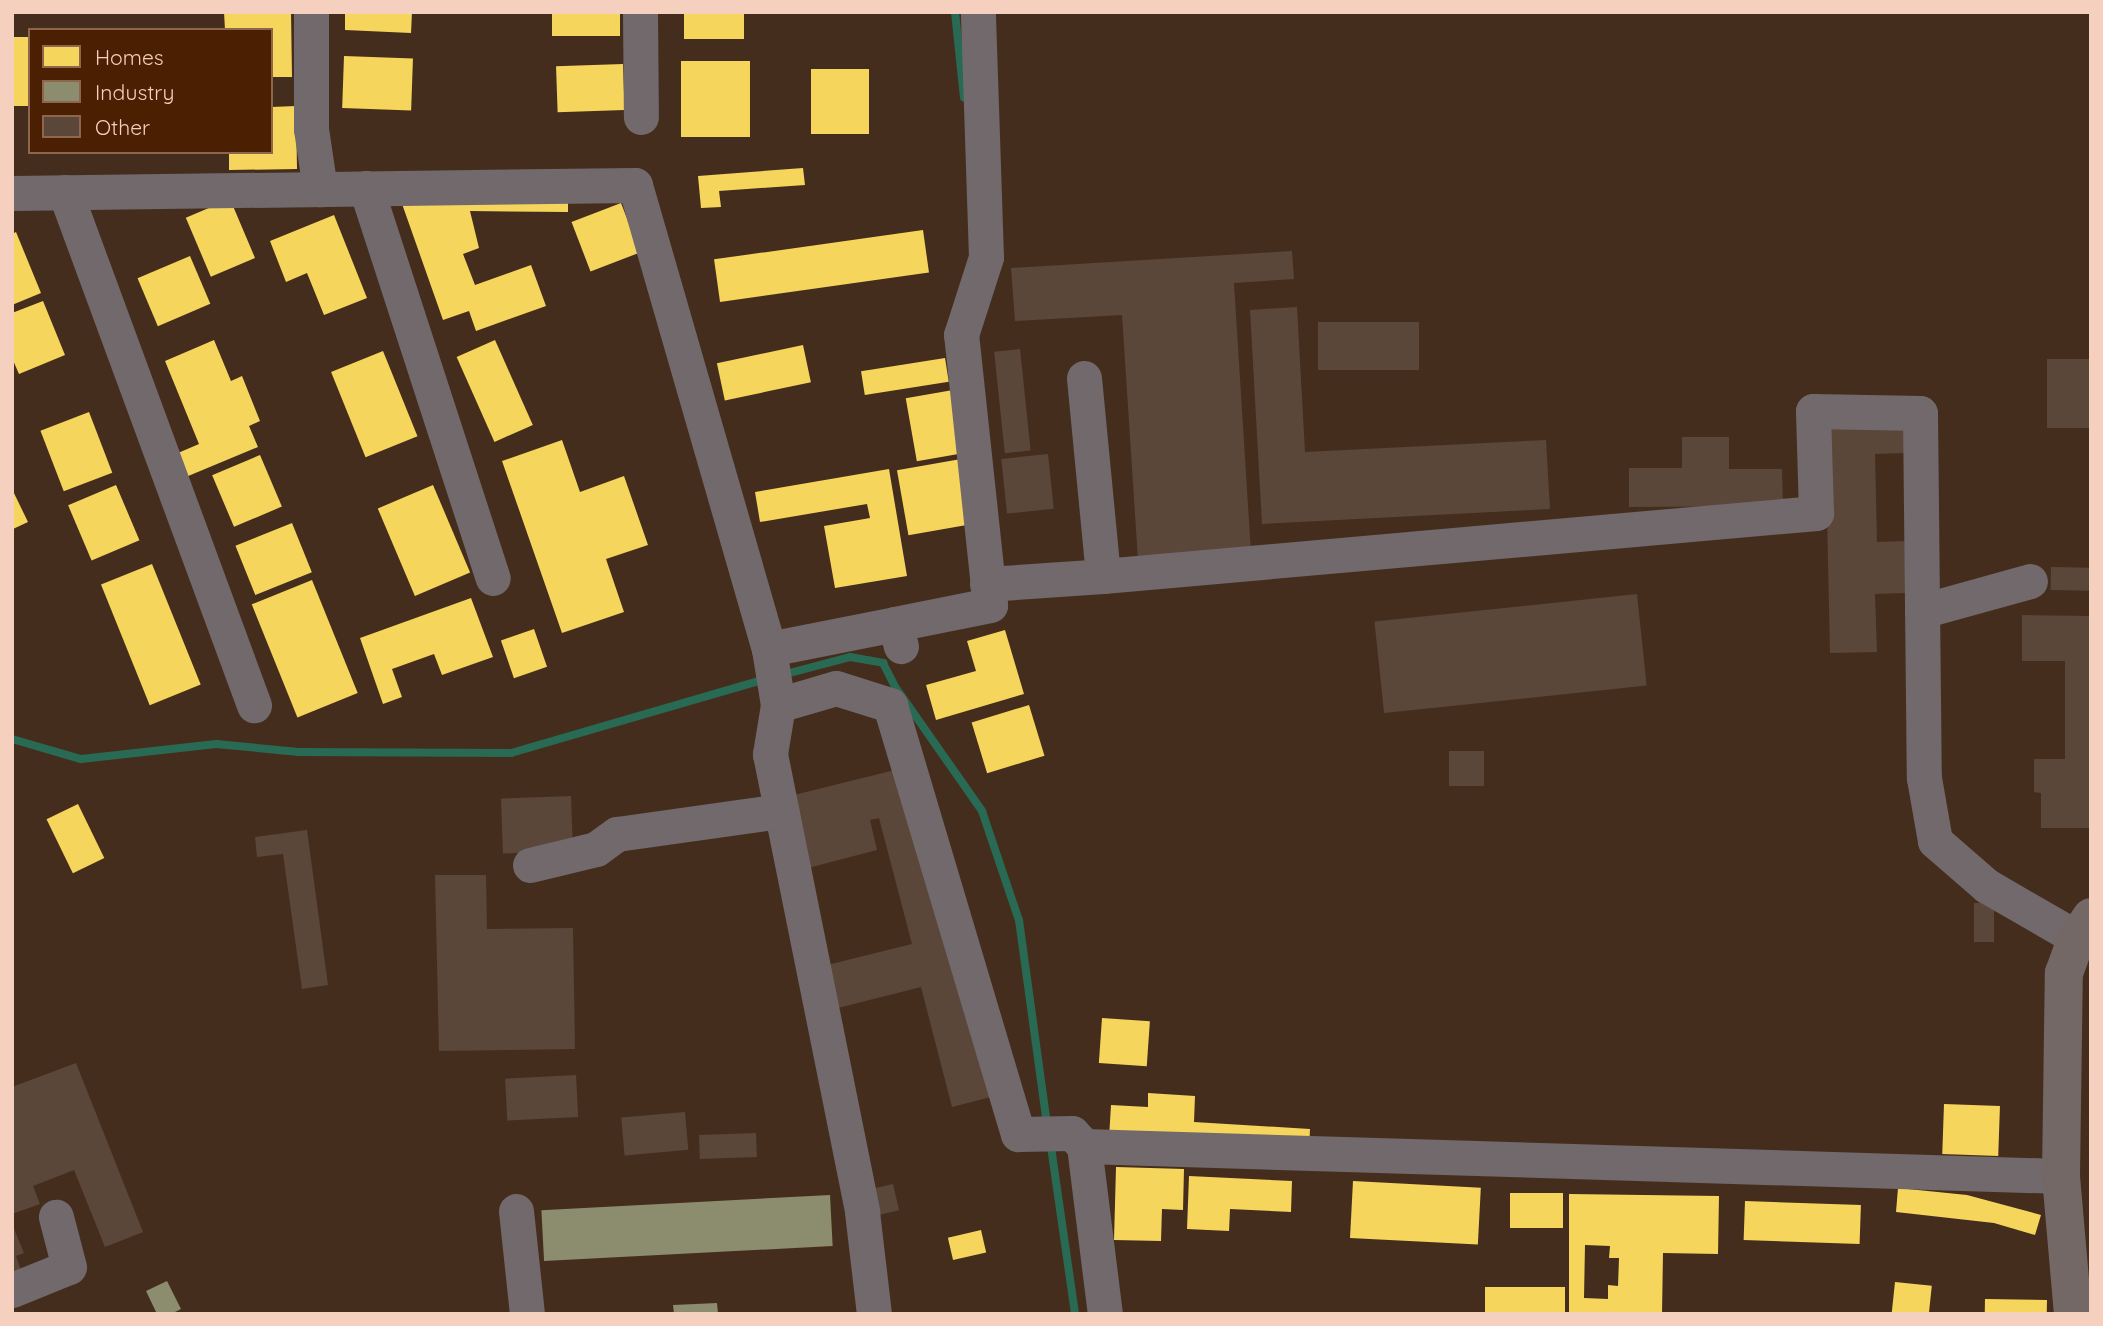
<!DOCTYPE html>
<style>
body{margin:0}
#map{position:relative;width:2103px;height:1326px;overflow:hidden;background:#452d1e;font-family:Quicksand,sans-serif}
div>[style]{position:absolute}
.homes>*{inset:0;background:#f6d55c;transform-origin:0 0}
.industry>*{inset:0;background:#8c8c6e;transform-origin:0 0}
.stream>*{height:8px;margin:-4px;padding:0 4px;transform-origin:4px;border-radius:4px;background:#286a54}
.building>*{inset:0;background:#5b463a;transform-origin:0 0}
.minor>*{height:35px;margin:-17.5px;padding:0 17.5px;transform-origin:17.5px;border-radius:17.5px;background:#71696b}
.major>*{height:38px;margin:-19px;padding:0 19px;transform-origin:19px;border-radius:19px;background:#746867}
span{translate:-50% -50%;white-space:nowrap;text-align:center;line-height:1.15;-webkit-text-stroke:7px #4a1f02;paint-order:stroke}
.frame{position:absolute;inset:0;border:14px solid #f5d0be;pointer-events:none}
.legend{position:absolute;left:28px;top:28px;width:245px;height:126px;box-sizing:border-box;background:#4a1f02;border:2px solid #8e664d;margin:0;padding:9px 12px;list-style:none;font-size:21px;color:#f5d0be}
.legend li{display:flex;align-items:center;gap:14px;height:35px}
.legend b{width:35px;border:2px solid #8e664d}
</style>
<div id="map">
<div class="homes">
<i style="clip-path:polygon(224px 12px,291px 12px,292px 77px,271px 77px,271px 30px,225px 30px)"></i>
<i style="clip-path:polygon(345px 12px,412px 12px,411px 33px,345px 30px)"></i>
<i style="left:552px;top:12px;width:68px;height:24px"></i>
<i style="left:684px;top:12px;width:60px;height:27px"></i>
<i style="left:12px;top:37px;width:18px;height:69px"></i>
<i style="left:344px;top:56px;width:69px;height:52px;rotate:2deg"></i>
<i style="left:681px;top:61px;width:69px;height:76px"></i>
<i style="left:623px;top:64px;width:46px;height:67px;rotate:88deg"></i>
<i style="left:811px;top:69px;width:58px;height:65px"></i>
<i style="clip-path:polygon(296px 106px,297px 169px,229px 170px,229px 152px,271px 152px,271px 107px)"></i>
<i style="clip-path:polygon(803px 168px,805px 185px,719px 191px,721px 207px,701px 208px,698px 176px)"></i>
<i style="clip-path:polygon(568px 196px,568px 212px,470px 211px,479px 248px,463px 254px,475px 285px,531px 265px,546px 306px,476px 331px,469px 311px,443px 320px,401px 201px)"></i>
<i style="left:230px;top:199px;width:64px;height:48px;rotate:67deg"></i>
<i style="left:621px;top:203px;width:53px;height:53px;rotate:69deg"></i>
<i style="clip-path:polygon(334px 215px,367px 298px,324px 315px,307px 273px,286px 282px,270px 241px)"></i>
<i style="left:923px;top:230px;width:43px;height:211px;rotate:82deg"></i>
<i style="clip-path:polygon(16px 232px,41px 293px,12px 305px,12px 234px)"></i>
<i style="left:190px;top:256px;width:52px;height:57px;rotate:67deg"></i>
<i style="clip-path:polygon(43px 301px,65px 355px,19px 374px,12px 358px,12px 313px)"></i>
<i style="clip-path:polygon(214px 340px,231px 381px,242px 376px,260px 421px,249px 426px,258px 447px,181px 479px,171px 456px,199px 444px,165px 361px)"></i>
<i style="left:495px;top:340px;width:93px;height:42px;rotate:66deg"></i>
<i style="left:803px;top:345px;width:38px;height:88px;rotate:78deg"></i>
<i style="left:383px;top:351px;width:92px;height:56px;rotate:68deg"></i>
<i style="left:945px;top:358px;width:24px;height:85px;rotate:81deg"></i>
<i style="left:953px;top:390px;width:64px;height:48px;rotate:80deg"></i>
<i style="left:89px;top:412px;width:65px;height:52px;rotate:69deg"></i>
<i style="clip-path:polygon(562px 440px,580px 492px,624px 476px,648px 545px,606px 559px,624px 612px,562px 633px,502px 461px)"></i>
<i style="left:260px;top:455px;width:56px;height:52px;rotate:67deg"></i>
<i style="left:961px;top:459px;width:66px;height:65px;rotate:80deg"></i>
<i style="clip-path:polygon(889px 469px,907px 576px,835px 588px,824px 526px,870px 518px,867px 504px,760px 522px,755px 492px)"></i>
<i style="left:116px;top:485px;width:60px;height:52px;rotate:67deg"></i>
<i style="left:433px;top:485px;width:95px;height:60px;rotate:67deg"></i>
<i style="clip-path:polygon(12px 489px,28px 522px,13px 529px,12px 527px)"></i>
<i style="left:292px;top:523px;width:53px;height:61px;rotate:68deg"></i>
<i style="left:152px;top:564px;width:130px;height:55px;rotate:68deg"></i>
<i style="left:312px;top:580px;width:122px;height:65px;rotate:68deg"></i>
<i style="clip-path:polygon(471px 598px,493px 657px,442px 675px,434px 654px,392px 669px,402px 697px,383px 704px,360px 638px)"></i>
<i style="left:534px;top:629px;width:40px;height:35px;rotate:71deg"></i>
<i style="clip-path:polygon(1005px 630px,1024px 694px,936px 720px,926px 685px,976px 671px,967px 641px)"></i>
<i style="left:1029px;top:705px;width:53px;height:60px;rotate:73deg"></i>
<i style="left:78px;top:804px;width:60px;height:35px;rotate:64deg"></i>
<i style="left:1102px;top:1018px;width:48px;height:45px;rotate:4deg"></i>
<i style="clip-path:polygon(1148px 1093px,1195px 1096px,1194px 1122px,1310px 1129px,1309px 1150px,1109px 1138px,1111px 1105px,1148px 1107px)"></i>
<i style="left:1944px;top:1104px;width:56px;height:50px;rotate:2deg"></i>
<i style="clip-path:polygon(1116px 1167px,1184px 1169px,1183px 1210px,1162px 1209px,1161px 1241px,1114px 1240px)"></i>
<i style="clip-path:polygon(1189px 1176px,1292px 1181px,1291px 1212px,1230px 1209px,1229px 1231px,1187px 1229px)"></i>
<i style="left:1353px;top:1181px;width:128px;height:57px;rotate:3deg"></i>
<i style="clip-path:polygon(1898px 1188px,1967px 1195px,2041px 1215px,2035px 1235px,1994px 1223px,1896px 1212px)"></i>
<i style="left:1510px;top:1193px;width:53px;height:35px"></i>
<i style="clip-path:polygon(evenodd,1569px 1194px,1719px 1196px,1718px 1254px,1663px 1253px,1662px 1314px,1569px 1314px,1569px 1194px,1585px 1245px,1610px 1246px,1609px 1258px,1619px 1258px,1618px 1286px,1608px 1285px,1608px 1299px,1584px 1298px,1585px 1245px)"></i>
<i style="left:1745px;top:1201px;width:116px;height:39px;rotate:2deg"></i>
<i style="left:981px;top:1230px;width:23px;height:34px;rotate:77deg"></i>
<i style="left:1895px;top:1282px;width:37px;height:32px;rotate:6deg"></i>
<i style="left:1485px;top:1287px;width:80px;height:27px"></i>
<i style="left:1985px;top:1299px;width:62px;height:15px;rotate:1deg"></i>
</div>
<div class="industry">
<i style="left:830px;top:1195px;width:51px;height:289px;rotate:87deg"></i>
<i style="clip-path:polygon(167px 1281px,181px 1309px,171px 1314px,157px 1314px,146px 1291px)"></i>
<i style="clip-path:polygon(717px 1303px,718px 1314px,674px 1314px,673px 1305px)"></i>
</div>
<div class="stream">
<i style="left:955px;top:12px;width:86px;rotate:84deg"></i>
<i style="left:782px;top:675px;width:70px;rotate:-14.8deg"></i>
<i style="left:850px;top:657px;width:34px;rotate:10deg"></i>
<i style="left:883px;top:663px;width:28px;rotate:63deg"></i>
<i style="left:896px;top:688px;width:150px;rotate:55deg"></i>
<i style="left:982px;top:811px;width:115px;rotate:71.3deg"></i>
<i style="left:1019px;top:920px;width:206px;rotate:82.2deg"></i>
<i style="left:12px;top:739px;width:72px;rotate:16.2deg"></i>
<i style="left:81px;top:759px;width:136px;rotate:-6.3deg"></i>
<i style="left:216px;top:744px;width:83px;rotate:5.5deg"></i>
<i style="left:299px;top:752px;width:212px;rotate:0.3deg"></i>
<i style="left:511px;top:753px;width:266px;rotate:-16.2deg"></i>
<i style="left:1050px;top:1140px;width:176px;rotate:81.8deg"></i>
</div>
<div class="building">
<i style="clip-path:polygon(1292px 251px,1294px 279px,1234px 283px,1251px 553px,1138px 560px,1122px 315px,1015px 321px,1011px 268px)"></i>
<i style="clip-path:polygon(1297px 307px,1305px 452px,1546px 440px,1550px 509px,1262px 524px,1250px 310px)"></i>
<i style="left:1318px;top:322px;width:101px;height:48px"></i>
<i style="left:1020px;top:349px;width:102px;height:26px;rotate:84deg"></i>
<i style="left:2091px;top:359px;width:69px;height:44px;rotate:90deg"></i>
<i style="clip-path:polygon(1904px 422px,1905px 453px,1875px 454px,1877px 542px,1905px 541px,1906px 593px,1875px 594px,1877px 652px,1830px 653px,1825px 424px)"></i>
<i style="clip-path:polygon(1682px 437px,1729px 437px,1729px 469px,1782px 469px,1783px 506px,1629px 507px,1629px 468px,1682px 468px)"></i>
<i style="left:1048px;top:454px;width:55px;height:47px;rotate:84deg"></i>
<i style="left:2051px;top:567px;width:40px;height:23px;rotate:1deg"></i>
<i style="left:1637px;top:594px;width:92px;height:264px;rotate:84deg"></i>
<i style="clip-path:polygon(2022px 615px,2091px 616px,2091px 828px,2041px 828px,2041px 793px,2034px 792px,2034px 759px,2065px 759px,2065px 661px,2022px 661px)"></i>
<i style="left:1449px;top:751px;width:35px;height:35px"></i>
<i style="clip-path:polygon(907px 767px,991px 1097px,952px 1107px,921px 987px,826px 1011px,815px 968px,912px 944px,879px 818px,870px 820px,877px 850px,808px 868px,790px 796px)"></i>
<i style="left:571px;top:796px;width:55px;height:70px;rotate:88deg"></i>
<i style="clip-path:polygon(307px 830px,328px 985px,302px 989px,283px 854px,257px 857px,255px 837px)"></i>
<i style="clip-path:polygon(435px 875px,486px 875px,487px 929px,573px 928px,575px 1049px,439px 1051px)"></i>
<i style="left:1974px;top:903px;width:20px;height:39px"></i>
<i style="clip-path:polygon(76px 1063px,143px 1232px,105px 1247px,74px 1170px,33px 1186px,40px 1204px,12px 1214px,12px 1087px)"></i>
<i style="left:576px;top:1075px;width:42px;height:71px;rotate:87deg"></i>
<i style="left:685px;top:1112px;width:38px;height:64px;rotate:85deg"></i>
<i style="left:756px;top:1133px;width:24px;height:57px;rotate:88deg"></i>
<i style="left:893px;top:1184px;width:27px;height:20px;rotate:77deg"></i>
<i style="clip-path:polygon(12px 1224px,24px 1253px,16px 1256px,22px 1273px,12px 1277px)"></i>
</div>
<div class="minor">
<i style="left:311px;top:12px;width:117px;rotate:90deg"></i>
<i style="left:311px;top:129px;width:61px;rotate:81.5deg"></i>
<i style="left:640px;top:12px;width:105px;rotate:89.5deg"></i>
<i style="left:366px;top:188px;width:410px;rotate:72deg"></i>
<i style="left:65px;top:192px;width:547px;rotate:69.78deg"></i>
<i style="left:12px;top:193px;width:623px;rotate:-0.74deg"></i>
<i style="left:635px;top:185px;width:483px;rotate:73.9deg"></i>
<i style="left:769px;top:649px;width:128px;rotate:-11.2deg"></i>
<i style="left:895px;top:624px;width:23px;rotate:75deg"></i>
<i style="left:1084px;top:378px;width:199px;rotate:84.5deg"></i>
<i style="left:1103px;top:576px;width:716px;rotate:-5.05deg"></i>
<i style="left:1816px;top:513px;width:102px;rotate:-91.7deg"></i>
<i style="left:1813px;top:411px;width:107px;rotate:1.1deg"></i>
<i style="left:1920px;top:413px;width:365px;rotate:89.4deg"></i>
<i style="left:1924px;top:778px;width:64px;rotate:80.1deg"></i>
<i style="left:1935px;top:841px;width:69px;rotate:40.9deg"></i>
<i style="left:1987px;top:886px;width:104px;rotate:30deg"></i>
<i style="left:987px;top:584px;width:116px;rotate:-3.9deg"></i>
<i style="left:1922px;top:611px;width:112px;rotate:-15.5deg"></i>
<i style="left:895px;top:624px;width:97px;rotate:-11.3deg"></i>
<i style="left:990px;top:605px;width:272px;rotate:-96.1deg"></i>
<i style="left:961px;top:335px;width:82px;rotate:-72.2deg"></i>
<i style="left:986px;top:257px;width:245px;rotate:-91.9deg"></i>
<i style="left:769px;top:649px;width:57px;rotate:80.9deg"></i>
<i style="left:778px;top:705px;width:50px;rotate:99.3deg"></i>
<i style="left:770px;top:754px;width:467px;rotate:78.6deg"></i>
<i style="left:862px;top:1212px;width:103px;rotate:83.3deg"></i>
<i style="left:778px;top:705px;width:60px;rotate:-16.3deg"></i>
<i style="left:836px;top:688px;width:57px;rotate:17.5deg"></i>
<i style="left:890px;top:705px;width:448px;rotate:73.4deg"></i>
<i style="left:1018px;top:1134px;width:54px;rotate:-1.1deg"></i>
<i style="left:1072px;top:1133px;width:18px;rotate:47deg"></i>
<i style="left:1084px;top:1146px;width:169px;rotate:82.9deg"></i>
<i style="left:530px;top:865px;width:68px;rotate:-13.6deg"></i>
<i style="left:596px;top:849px;width:26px;rotate:-36deg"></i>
<i style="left:617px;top:834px;width:166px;rotate:-8deg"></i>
<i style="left:1084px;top:1146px;width:977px;rotate:1.76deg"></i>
<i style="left:516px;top:1211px;width:104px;rotate:83.9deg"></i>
<i style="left:12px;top:1290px;width:61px;rotate:-22deg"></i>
<i style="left:69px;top:1267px;width:52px;rotate:-104.6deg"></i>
</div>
<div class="major">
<i style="left:2073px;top:1314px;width:139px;rotate:-95deg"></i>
<i style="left:2061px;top:1176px;width:203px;rotate:-89.2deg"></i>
<i style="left:2064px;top:973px;width:37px;rotate:-70deg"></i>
<i style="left:2077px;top:938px;width:25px;rotate:-56deg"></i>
</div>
<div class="frame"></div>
<ul class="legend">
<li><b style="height:19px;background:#f6d55c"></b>Homes</li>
<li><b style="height:19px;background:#8c8c6e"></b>Industry</li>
<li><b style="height:19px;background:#5b463a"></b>Other</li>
</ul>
</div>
